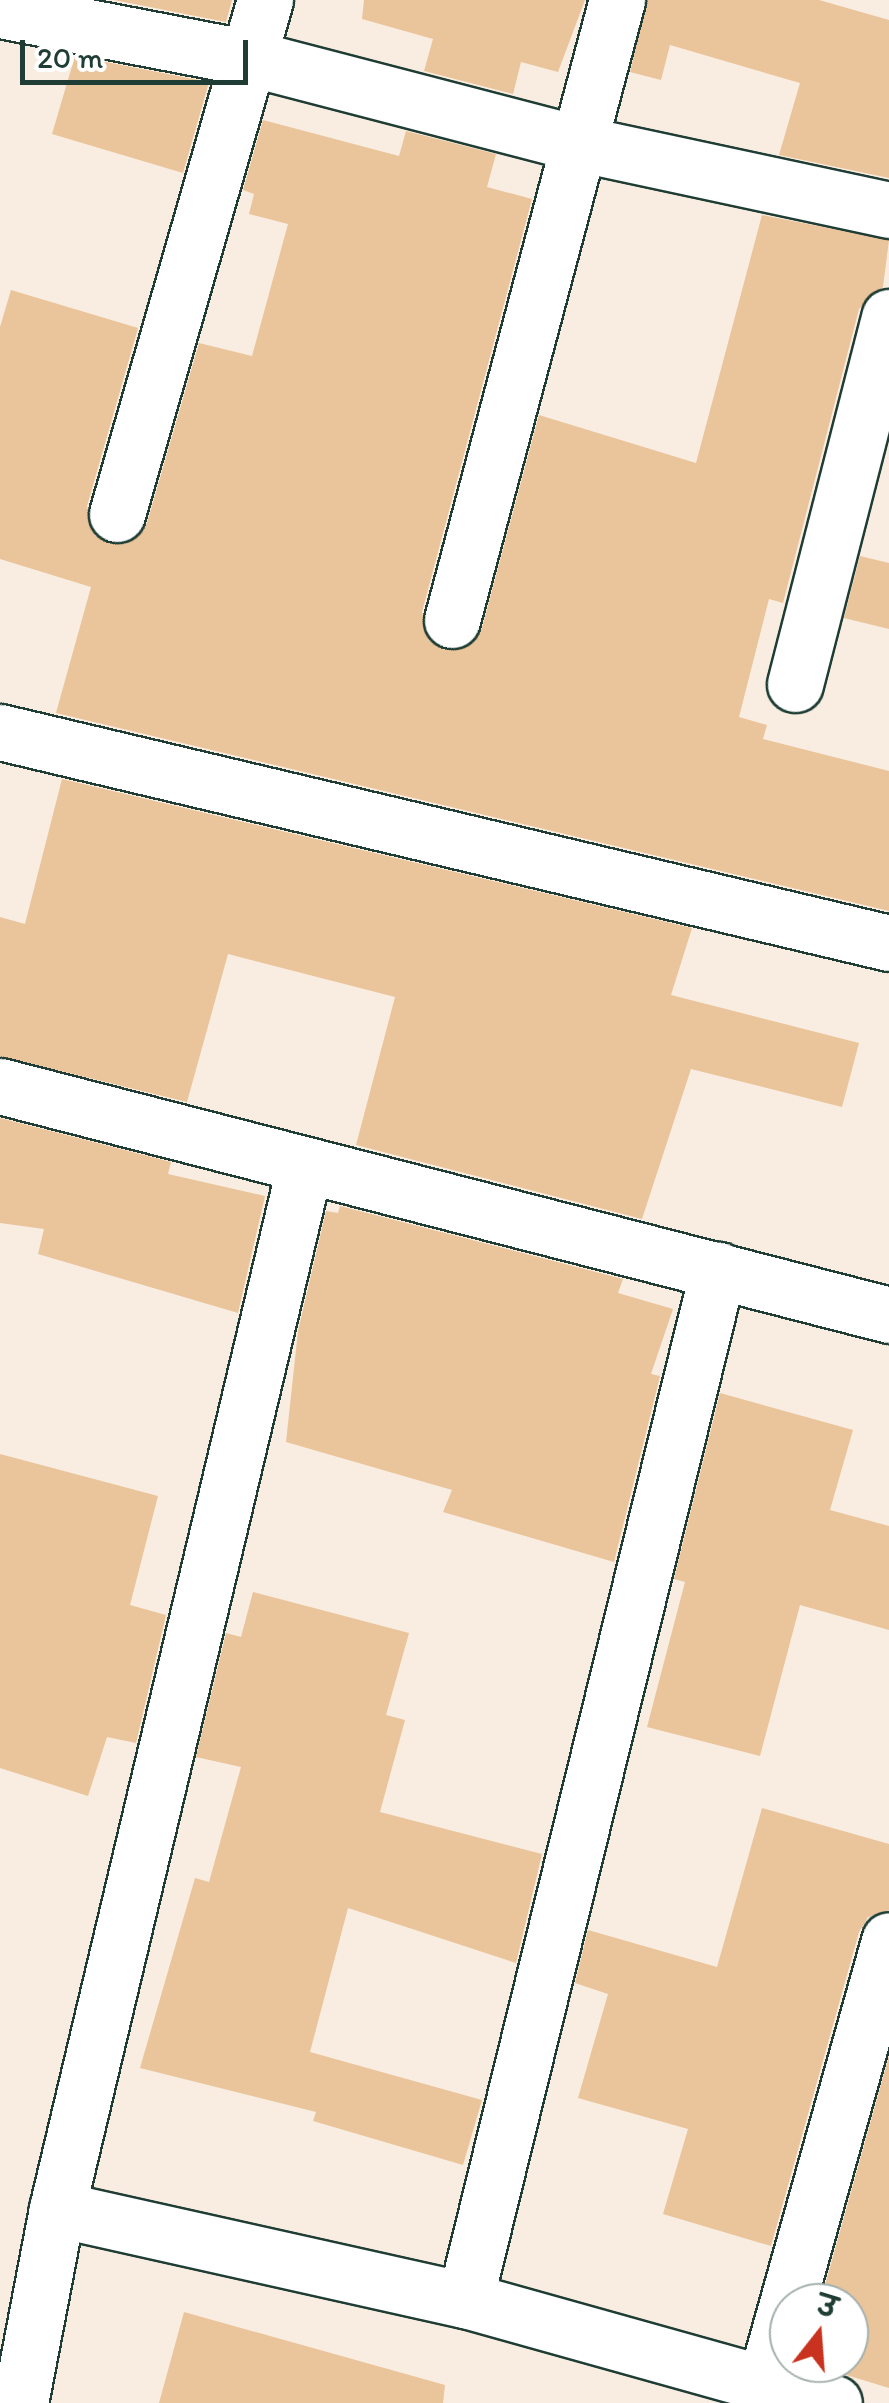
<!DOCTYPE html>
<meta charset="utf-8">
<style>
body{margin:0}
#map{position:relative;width:889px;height:2403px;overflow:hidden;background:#f9ede1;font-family:Itim,"Playpen Sans Deva",sans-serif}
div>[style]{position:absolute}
.building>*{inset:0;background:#eac49a}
.roads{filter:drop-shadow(2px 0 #1f3d34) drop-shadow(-2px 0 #1f3d34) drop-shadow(0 2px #1f3d34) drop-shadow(0 -2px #1f3d34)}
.minor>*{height:55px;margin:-27.5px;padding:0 27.5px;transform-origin:27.5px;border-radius:27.5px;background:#fff}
span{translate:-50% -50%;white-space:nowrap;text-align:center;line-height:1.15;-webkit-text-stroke:8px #fff;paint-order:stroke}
.north{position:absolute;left:769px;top:2283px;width:100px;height:100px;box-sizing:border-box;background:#fff;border:2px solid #a5b1ae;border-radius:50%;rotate:17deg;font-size:28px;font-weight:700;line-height:40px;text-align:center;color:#1f3d34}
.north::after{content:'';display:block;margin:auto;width:35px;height:45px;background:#c8321e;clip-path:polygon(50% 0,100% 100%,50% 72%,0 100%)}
.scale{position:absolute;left:20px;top:40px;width:228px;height:45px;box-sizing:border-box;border:5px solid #1f3d34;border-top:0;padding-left:12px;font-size:30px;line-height:35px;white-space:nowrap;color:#1f3d34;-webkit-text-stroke:8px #fff;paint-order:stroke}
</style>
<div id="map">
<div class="building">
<i style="clip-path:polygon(114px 0,232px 0,226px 22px)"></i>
<i style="clip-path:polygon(364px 0,585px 0,558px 72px,521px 62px,513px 94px,424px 71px,433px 39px,362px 19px)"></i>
<i style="clip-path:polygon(647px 0,819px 0,889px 20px,889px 178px,779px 155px,800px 83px,670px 45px,661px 80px,630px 72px)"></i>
<i style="clip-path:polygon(75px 56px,209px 82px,183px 173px,52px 134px)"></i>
<i style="clip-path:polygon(263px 120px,399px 156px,406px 131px,496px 154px,487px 187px,532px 199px,422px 612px,429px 641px,445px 650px,473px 643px,482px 628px,539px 415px,696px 463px,762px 215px,889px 240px,883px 287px,859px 309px,783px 603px,769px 599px,739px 717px,767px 725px,763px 739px,889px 771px,889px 911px,56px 713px,91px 587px,0 559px,0 327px,11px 290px,138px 328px,87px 506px,95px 536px,125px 544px,147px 523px,199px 343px,252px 356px,288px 224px,249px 214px,254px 194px,243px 190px)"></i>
<i style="clip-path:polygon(860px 556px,889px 563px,889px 629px,844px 618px)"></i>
<i style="clip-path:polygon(62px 779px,692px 928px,671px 995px,859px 1043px,842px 1107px,691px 1069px,642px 1219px,356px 1145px,395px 997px,228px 954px,187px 1102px,0 1056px,0 917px,25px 924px)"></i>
<i style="clip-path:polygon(0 1118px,171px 1162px,168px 1174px,265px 1196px,238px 1313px,38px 1254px,44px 1229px,0 1223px)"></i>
<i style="clip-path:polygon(340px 1206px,623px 1279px,618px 1293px,673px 1309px,651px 1374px,660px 1376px,614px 1562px,443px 1512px,452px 1490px,286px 1442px,298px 1331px,326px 1211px,338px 1213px)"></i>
<i style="clip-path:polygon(720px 1393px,853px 1430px,830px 1510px,889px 1526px,889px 1630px,800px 1605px,760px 1756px,647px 1727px,685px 1582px,674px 1579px)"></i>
<i style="clip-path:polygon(0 1454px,158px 1496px,130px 1605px,166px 1615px,136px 1743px,107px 1737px,88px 1796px,0 1768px)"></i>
<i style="clip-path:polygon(253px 1592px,409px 1633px,386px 1715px,405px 1720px,380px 1812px,542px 1854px,516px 1963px,348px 1908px,310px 2052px,482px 2100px,463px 2165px,313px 2121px,316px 2112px,140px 2068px,195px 1878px,209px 1882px,241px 1767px,196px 1757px,226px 1633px,241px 1637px)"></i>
<i style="clip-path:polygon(762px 1808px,889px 1844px,889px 1910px,868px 1917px,859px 1932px,771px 2246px,663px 2214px,688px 2129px,578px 2098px,608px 1994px,575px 1983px,588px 1930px,717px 1967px)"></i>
<i style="clip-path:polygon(889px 2056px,889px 2388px,807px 2363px,849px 2363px,849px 2303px,820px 2303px)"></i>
<i style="clip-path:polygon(184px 2312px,445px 2385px,443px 2403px,159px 2403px)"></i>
</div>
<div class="roads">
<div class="minor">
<i style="left:0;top:10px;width:255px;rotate:10.9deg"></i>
<i style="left:250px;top:58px;width:342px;rotate:14.6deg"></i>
<i style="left:581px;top:144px;width:315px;rotate:12.1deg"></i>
<i style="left:117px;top:514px;width:535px;rotate:-73.94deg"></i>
<i style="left:452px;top:620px;width:642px;rotate:-75.1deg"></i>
<i style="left:795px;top:684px;width:379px;rotate:-75.6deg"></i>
<i style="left:0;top:732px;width:914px;rotate:13.35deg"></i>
<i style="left:0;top:1086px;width:918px;rotate:14.44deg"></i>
<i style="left:57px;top:2209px;width:1073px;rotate:-76.64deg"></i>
<i style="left:465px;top:2300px;width:383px;rotate:15.6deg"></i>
<i style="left:764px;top:2386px;width:463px;rotate:-74.3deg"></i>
<i style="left:20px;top:2403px;width:197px;rotate:-79.2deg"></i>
<i style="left:57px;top:2209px;width:418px;rotate:12.6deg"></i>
<i style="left:465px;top:2300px;width:1061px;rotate:-76.2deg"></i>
</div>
</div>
<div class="north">उ</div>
<div class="scale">20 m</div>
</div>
